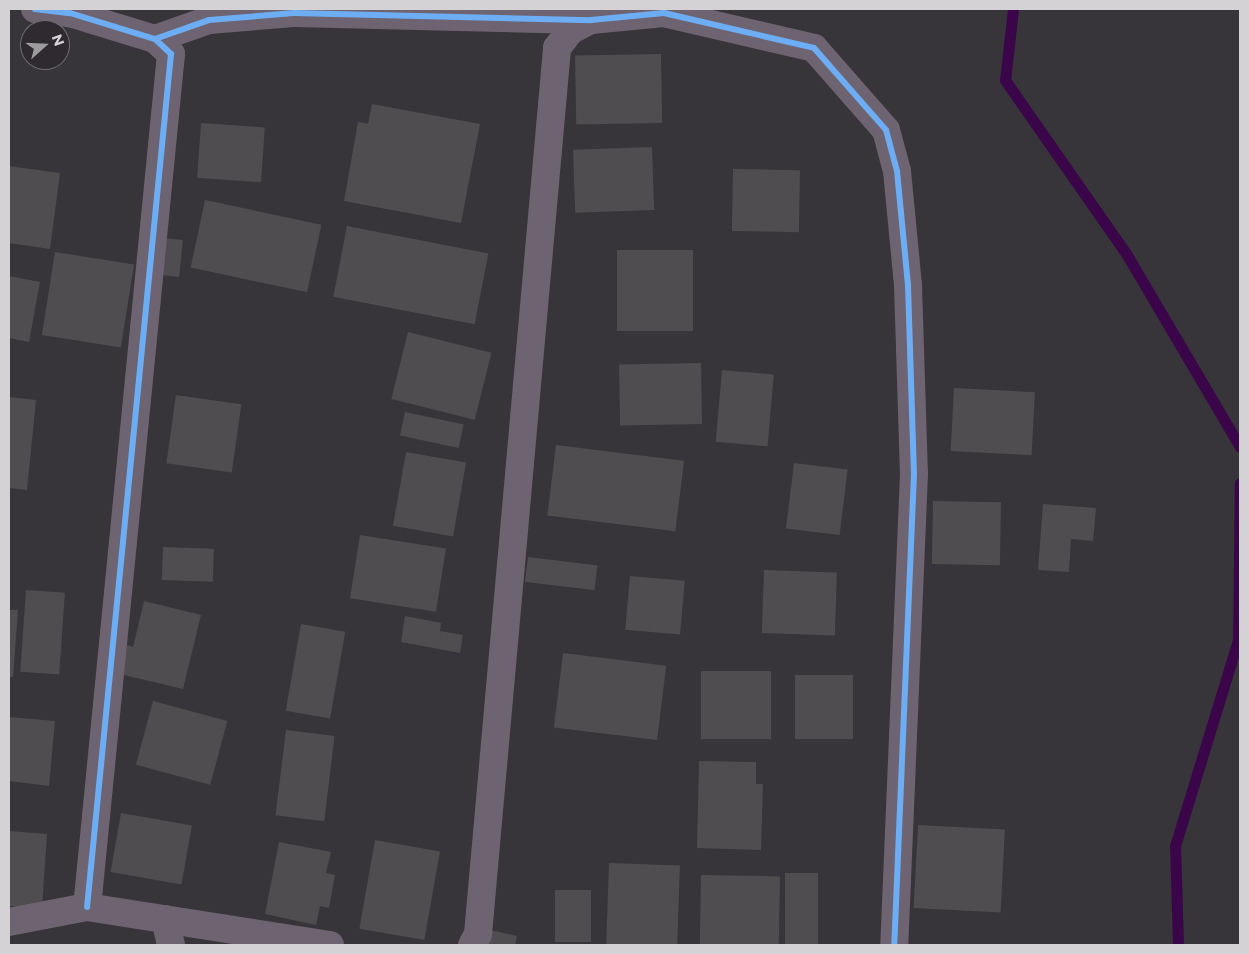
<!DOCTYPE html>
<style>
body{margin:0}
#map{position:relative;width:1249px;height:954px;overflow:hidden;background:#373539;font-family:Montserrat,sans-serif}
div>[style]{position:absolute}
.stream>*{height:11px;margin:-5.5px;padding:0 5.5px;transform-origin:5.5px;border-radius:5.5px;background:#3b054a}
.building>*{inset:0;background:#4f4d50;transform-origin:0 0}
.street>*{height:28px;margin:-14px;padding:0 14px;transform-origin:14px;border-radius:14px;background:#6d6371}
.cycleway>*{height:6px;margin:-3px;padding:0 3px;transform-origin:3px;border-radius:3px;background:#6dadf4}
span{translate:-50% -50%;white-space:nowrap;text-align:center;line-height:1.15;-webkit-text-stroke:5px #2e2a30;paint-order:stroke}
.frame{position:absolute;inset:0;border:10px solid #d4d2d5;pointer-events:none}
.north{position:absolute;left:20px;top:20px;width:50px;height:50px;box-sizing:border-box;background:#2e2a30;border:1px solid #706d72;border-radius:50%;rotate:70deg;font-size:14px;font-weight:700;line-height:20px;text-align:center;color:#d4d2d5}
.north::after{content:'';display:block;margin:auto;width:18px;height:22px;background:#9d9b9e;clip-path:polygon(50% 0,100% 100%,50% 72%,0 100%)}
</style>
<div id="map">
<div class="stream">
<i style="left:1013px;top:9px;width:71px;rotate:96.4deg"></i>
<i style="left:1005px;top:80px;width:213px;rotate:55.1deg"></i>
<i style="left:1127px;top:255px;width:223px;rotate:59.5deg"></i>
<i style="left:1178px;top:945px;width:99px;rotate:-91.7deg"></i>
<i style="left:1175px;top:846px;width:215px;rotate:-73deg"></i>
<i style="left:1238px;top:640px;width:157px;rotate:-89.3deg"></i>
</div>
<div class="building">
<i style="left:661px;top:54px;width:69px;height:86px;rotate:89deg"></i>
<i style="clip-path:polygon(372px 104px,480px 124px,461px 223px,344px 201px,358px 122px,368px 124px)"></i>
<i style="left:201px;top:123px;width:64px;height:55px;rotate:4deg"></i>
<i style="left:652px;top:147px;width:63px;height:79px;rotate:88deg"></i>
<i style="clip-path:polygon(9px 166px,60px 173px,50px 249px,9px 243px)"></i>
<i style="left:733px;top:169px;width:67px;height:62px;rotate:1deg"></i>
<i style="left:205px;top:200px;width:119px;height:69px;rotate:12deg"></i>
<i style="left:347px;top:226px;width:144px;height:72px;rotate:11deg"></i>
<i style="left:163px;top:238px;width:20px;height:37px;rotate:6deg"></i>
<i style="left:617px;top:250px;width:76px;height:81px"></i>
<i style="left:55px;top:252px;width:80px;height:84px;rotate:9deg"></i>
<i style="clip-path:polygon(9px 276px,40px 282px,29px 342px,9px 338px)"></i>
<i style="left:408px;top:332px;width:86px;height:69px;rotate:14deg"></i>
<i style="left:701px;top:363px;width:61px;height:82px;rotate:89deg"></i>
<i style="left:722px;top:370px;width:52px;height:72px;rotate:5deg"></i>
<i style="left:954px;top:388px;width:81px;height:63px;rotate:3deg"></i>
<i style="left:176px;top:395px;width:66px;height:69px;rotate:8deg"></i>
<i style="clip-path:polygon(9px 397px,36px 400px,27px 490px,9px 488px)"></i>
<i style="left:405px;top:412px;width:60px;height:24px;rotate:12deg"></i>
<i style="left:556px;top:445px;width:129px;height:71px;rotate:7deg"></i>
<i style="left:406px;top:452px;width:61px;height:75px;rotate:10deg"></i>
<i style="left:794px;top:463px;width:54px;height:66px;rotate:7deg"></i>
<i style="left:933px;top:501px;width:68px;height:63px;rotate:1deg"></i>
<i style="clip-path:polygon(1043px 504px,1096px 508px,1093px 541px,1071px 539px,1069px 572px,1038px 570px)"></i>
<i style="left:360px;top:535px;width:87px;height:64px;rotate:9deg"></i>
<i style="left:163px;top:547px;width:51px;height:33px;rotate:2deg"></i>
<i style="left:528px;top:557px;width:70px;height:25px;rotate:7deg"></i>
<i style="left:764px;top:570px;width:73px;height:63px;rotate:2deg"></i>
<i style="left:630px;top:576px;width:55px;height:54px;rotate:5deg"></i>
<i style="left:26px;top:590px;width:39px;height:82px;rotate:4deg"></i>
<i style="clip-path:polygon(144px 601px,201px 615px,183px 689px,120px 674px,127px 645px,133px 647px)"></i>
<i style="clip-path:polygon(9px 610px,18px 610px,13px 677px,9px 677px)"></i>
<i style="clip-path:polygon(405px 616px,441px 623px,440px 631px,463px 635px,460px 653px,401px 642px)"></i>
<i style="left:301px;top:624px;width:45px;height:88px;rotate:10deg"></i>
<i style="left:563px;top:653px;width:104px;height:75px;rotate:7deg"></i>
<i style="left:701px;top:671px;width:70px;height:68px"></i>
<i style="left:795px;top:675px;width:58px;height:64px"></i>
<i style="left:153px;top:701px;width:77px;height:66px;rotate:15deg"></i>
<i style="clip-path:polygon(9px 717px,55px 721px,49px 786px,9px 781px)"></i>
<i style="left:286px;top:730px;width:49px;height:86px;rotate:7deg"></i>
<i style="clip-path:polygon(699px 761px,756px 762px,756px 784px,763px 784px,761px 850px,697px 848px)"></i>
<i style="left:121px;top:813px;width:72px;height:60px;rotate:10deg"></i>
<i style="left:918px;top:825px;width:87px;height:83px;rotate:3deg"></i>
<i style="clip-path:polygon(9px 831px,47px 834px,42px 908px,9px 906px)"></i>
<i style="left:375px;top:840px;width:66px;height:90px;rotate:10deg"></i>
<i style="clip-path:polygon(279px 842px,331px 852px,326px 873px,335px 875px,329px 908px,320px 906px,316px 925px,265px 914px)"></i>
<i style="left:609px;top:863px;width:71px;height:82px;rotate:2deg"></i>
<i style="left:785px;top:873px;width:33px;height:72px"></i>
<i style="left:701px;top:875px;width:79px;height:70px;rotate:1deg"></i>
<i style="left:555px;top:890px;width:36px;height:52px"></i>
<i style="clip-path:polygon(491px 930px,517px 936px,515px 945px,488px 945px)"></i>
</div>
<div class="street">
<i style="left:35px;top:9px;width:35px;rotate:7deg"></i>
<i style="left:70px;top:13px;width:89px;rotate:17deg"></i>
<i style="left:155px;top:39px;width:22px;rotate:43deg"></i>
<i style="left:171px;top:54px;width:857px;rotate:95.62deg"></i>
<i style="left:155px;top:39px;width:57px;rotate:-19.4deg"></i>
<i style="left:209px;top:20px;width:85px;rotate:-4.7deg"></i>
<i style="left:294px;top:13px;width:297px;rotate:1.4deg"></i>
<i style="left:591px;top:20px;width:73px;rotate:-5.5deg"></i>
<i style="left:664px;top:13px;width:154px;rotate:13.1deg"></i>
<i style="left:814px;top:48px;width:109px;rotate:48.7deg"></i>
<i style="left:886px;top:130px;width:42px;rotate:75deg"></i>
<i style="left:897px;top:171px;width:115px;rotate:84.5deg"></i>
<i style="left:908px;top:285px;width:189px;rotate:88.2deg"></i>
<i style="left:914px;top:474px;width:471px;rotate:92.4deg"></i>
<i style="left:165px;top:919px;width:27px;rotate:77deg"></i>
<i style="left:9px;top:922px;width:79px;rotate:-10.9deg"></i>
<i style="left:87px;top:907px;width:246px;rotate:8.9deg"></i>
<i style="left:472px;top:945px;width:13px;rotate:-61deg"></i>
<i style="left:478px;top:934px;width:890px;rotate:-84.9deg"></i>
<i style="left:557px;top:48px;width:21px;rotate:-53deg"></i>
<i style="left:570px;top:31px;width:24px;rotate:-28deg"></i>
</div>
<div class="cycleway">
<i style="left:35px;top:9px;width:35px;rotate:7deg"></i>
<i style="left:70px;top:13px;width:89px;rotate:17deg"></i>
<i style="left:155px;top:39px;width:22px;rotate:43deg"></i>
<i style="left:171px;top:54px;width:857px;rotate:95.62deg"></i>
<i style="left:155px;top:39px;width:57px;rotate:-19.4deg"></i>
<i style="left:209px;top:20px;width:85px;rotate:-4.7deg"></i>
<i style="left:294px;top:13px;width:297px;rotate:1.4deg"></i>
<i style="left:591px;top:20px;width:73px;rotate:-5.5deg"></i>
<i style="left:664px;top:13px;width:154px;rotate:13.1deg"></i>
<i style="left:814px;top:48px;width:109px;rotate:48.7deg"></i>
<i style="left:886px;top:130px;width:42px;rotate:75deg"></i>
<i style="left:897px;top:171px;width:115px;rotate:84.5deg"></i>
<i style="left:908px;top:285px;width:189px;rotate:88.2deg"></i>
<i style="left:914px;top:474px;width:471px;rotate:92.4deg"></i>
</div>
<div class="frame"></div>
<div class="north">N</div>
</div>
